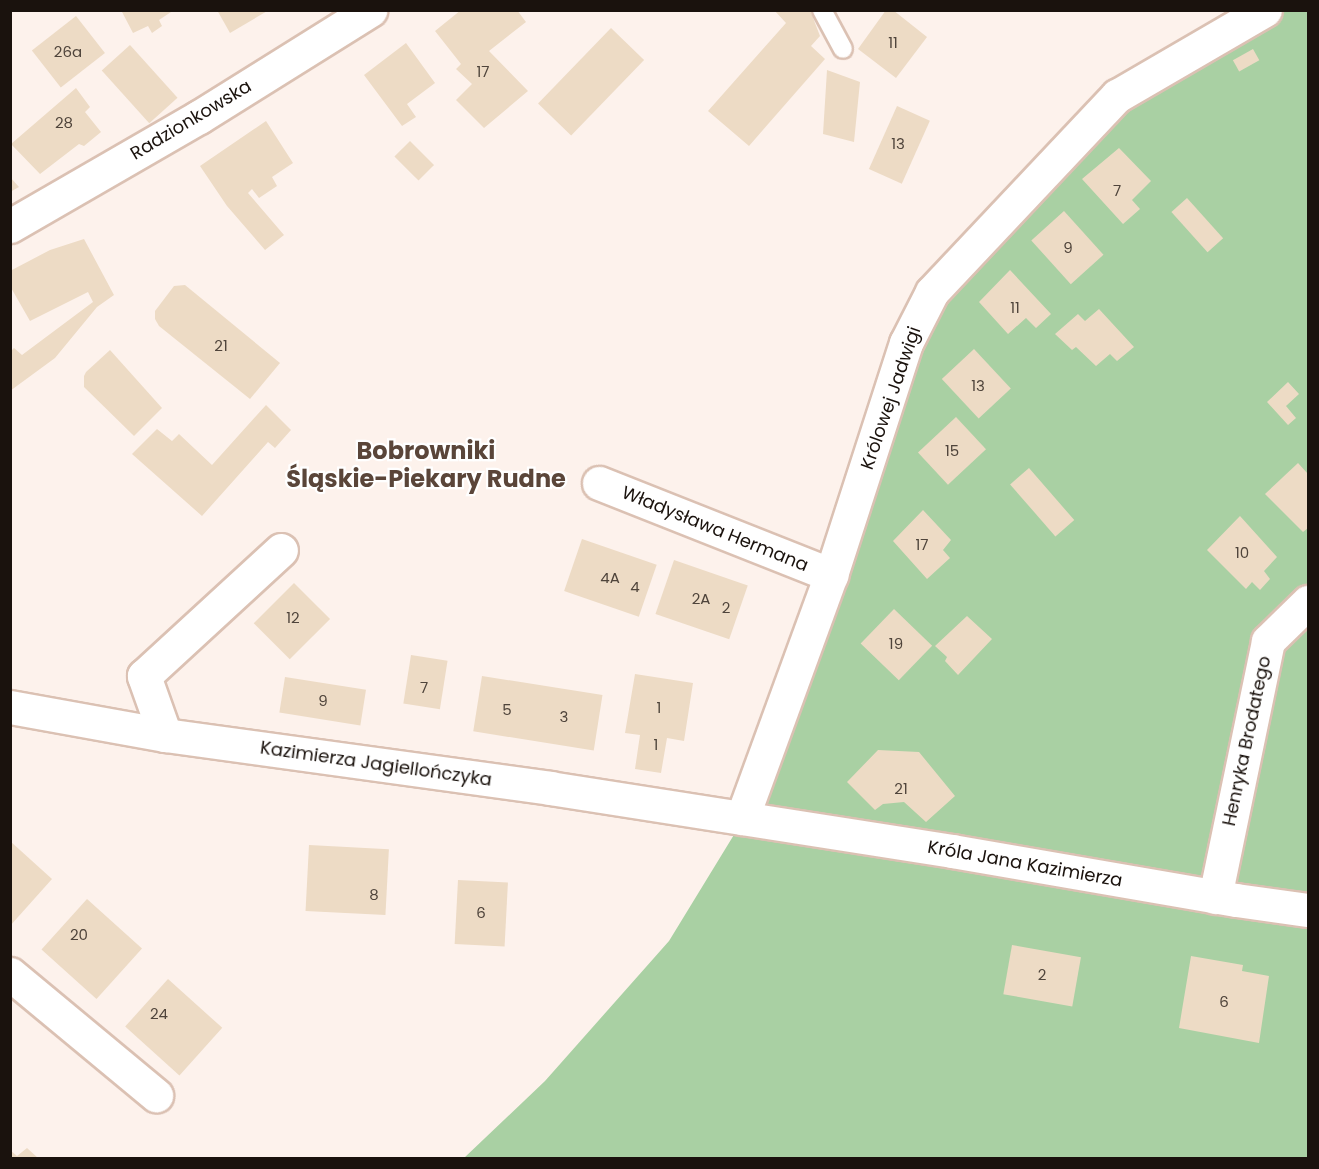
<!DOCTYPE html>
<meta charset="utf-8">
<style>
body{margin:0}
#map{position:relative;width:1319px;height:1169px;overflow:hidden;background:#fdf2ec;font-family:Poppins,sans-serif}
div>[style]{position:absolute}
.green>*{inset:0;background:#a9d0a3}
.building>*{inset:0;background:#eddbc5;transform-origin:0 0}
.roads{filter:drop-shadow(2px 0 #dbc1b3) drop-shadow(-2px 0 #dbc1b3) drop-shadow(0 2px #dbc1b3) drop-shadow(0 -2px #dbc1b3)}
.service>*{height:18px;margin:-9px;padding:0 9px;transform-origin:9px;border-radius:9px;background:#fff}
.minor>*{height:33px;margin:-16.5px;padding:0 16.5px;transform-origin:16.5px;border-radius:16.5px;background:#fff}
.tertiary>*{height:33px;margin:-16.5px;padding:0 16.5px;transform-origin:16.5px;border-radius:16.5px;background:#fff}
span{translate:-50% -50%;white-space:nowrap;text-align:center;line-height:1.15;-webkit-text-stroke:4.5px #fff;paint-order:stroke}
.number-label{font-size:15px;color:#4f443b}
.number-label span{-webkit-text-stroke-width:0}
.street-label{font-size:18px;color:#1a120d}
.district-label{font-size:24px;color:#5a4539;font-weight:700}
.frame{position:absolute;inset:0;border:12px solid #1a120d;pointer-events:none}
</style>
<div id="map">
<div class="green">
<i style="clip-path:polygon(1248px 11px,1308px 11px,1308px 1158px,464px 1158px,545px 1081px,669px 941px,743px 820px,825px 611px,940px 299px,1046px 166px)"></i>
</div>
<div class="building">
<i style="clip-path:polygon(121px 10px,174px 10px,159px 20px,162px 26px,152px 33px,148px 26px,133px 33px)"></i>
<i style="clip-path:polygon(217px 10px,269px 10px,230px 33px)"></i>
<i style="clip-path:polygon(461px 10px,517px 10px,526px 22px,489px 51px,528px 91px,484px 128px,456px 100px,472px 84px,456px 69px,461px 64px,435px 31px)"></i>
<i style="clip-path:polygon(774px 10px,810px 10px,820px 36px,811px 46px,825px 59px,749px 146px,708px 111px,786px 23px)"></i>
<i style="clip-path:polygon(886px 10px,893px 10px,927px 37px,896px 78px,858px 49px)"></i>
<i style="left:76px;top:16px;width:47px;height:56px;rotate:52deg"></i>
<i style="left:611px;top:28px;width:46px;height:105px;rotate:44deg"></i>
<i style="clip-path:polygon(406px 43px,435px 83px,407px 104px,416px 117px,402px 126px,364px 75px)"></i>
<i style="left:130px;top:45px;width:71px;height:38px;rotate:48deg"></i>
<i style="left:1253px;top:49px;width:13px;height:23px;rotate:61deg"></i>
<i style="clip-path:polygon(827px 70px,860px 82px,854px 142px,823px 134px)"></i>
<i style="clip-path:polygon(76px 88px,90px 107px,85px 112px,101px 132px,84px 146px,79px 144px,40px 174px,11px 144px)"></i>
<i style="left:897px;top:106px;width:36px;height:69px;rotate:24deg"></i>
<i style="clip-path:polygon(266px 121px,293px 163px,272px 177px,277px 186px,259px 198px,252px 189px,248px 193px,284px 235px,265px 250px,227px 206px,200px 166px)"></i>
<i style="left:410px;top:141px;width:34px;height:22px;rotate:45deg"></i>
<i style="clip-path:polygon(1119px 148px,1151px 181px,1132px 200px,1140px 209px,1123px 224px,1082px 179px)"></i>
<i style="clip-path:polygon(10px 177px,19px 187px,10px 192px)"></i>
<i style="left:1187px;top:198px;width:54px;height:21px;rotate:48deg"></i>
<i style="left:1064px;top:211px;width:59px;height:44px;rotate:48deg"></i>
<i style="clip-path:polygon(84px 239px,114px 295px,97px 307px,55px 358px,10px 391px,10px 352px,14px 348px,22px 355px,93px 302px,88px 292px,30px 321px,10px 286px,10px 271px,50px 250px)"></i>
<i style="clip-path:polygon(1010px 270px,1051px 314px,1036px 328px,1026px 318px,1008px 334px,979px 302px)"></i>
<i style="clip-path:polygon(185px 285px,280px 363px,250px 399px,159px 326px,155px 319px,155px 311px,174px 286px)"></i>
<i style="clip-path:polygon(1099px 309px,1134px 347px,1117px 361px,1110px 354px,1096px 366px,1076px 347px,1072px 350px,1055px 334px,1078px 314px,1085px 321px)"></i>
<i style="left:974px;top:349px;width:54px;height:44px;rotate:47deg"></i>
<i style="clip-path:polygon(110px 350px,162px 408px,134px 436px,84px 387px,84px 376px,86px 372px)"></i>
<i style="clip-path:polygon(1288px 382px,1299px 394px,1286px 406px,1296px 418px,1288px 425px,1267px 402px)"></i>
<i style="clip-path:polygon(266px 405px,291px 430px,275px 448px,268px 442px,202px 516px,132px 454px,157px 429px,172px 441px,179px 434px,212px 465px)"></i>
<i style="left:956px;top:417px;width:44px;height:52px;rotate:47deg"></i>
<i style="clip-path:polygon(1298px 463px,1308px 474px,1308px 528px,1303px 532px,1265px 494px)"></i>
<i style="left:1029px;top:468px;width:69px;height:25px;rotate:49deg"></i>
<i style="clip-path:polygon(923px 510px,951px 540px,943px 550px,950px 558px,927px 579px,893px 541px)"></i>
<i style="clip-path:polygon(1240px 516px,1277px 557px,1264px 571px,1270px 579px,1260px 590px,1252px 582px,1246px 589px,1207px 550px)"></i>
<i style="left:582px;top:539px;width:79px;height:55px;rotate:19deg"></i>
<i style="left:674px;top:560px;width:78px;height:57px;rotate:19deg"></i>
<i style="left:294px;top:583px;width:51px;height:57px;rotate:45deg"></i>
<i style="left:894px;top:609px;width:53px;height:48px;rotate:44deg"></i>
<i style="clip-path:polygon(967px 616px,992px 639px,958px 675px,945px 661px,947px 657px,935px 646px)"></i>
<i style="left:411px;top:655px;width:37px;height:49px;rotate:9deg"></i>
<i style="clip-path:polygon(635px 674px,693px 683px,684px 741px,667px 738px,661px 773px,635px 769px,640px 735px,625px 733px)"></i>
<i style="left:482px;top:676px;width:122px;height:56px;rotate:9deg"></i>
<i style="left:285px;top:677px;width:82px;height:36px;rotate:9deg"></i>
<i style="clip-path:polygon(878px 750px,919px 752px,955px 796px,926px 822px,904px 802px,883px 804px,875px 810px,847px 782px)"></i>
<i style="clip-path:polygon(10px 841px,52px 879px,10px 926px)"></i>
<i style="left:309px;top:845px;width:80px;height:66px;rotate:3deg"></i>
<i style="left:458px;top:880px;width:50px;height:64px;rotate:3deg"></i>
<i style="left:87px;top:899px;width:74px;height:68px;rotate:42deg"></i>
<i style="left:1012px;top:945px;width:70px;height:50px;rotate:10deg"></i>
<i style="clip-path:polygon(1191px 956px,1243px 965px,1242px 971px,1269px 976px,1259px 1043px,1179px 1028px)"></i>
<i style="left:168px;top:979px;width:73px;height:64px;rotate:42deg"></i>
<i style="clip-path:polygon(27px 1148px,38px 1158px,10px 1158px,10px 1150px,17px 1156px)"></i>
</div>
<div class="roads">
<div class="service">
<i style="left:822px;top:10px;width:44px;rotate:61.7deg"></i>
</div>
<div class="minor">
<i style="left:599px;top:483px;width:250px;rotate:21.6deg"></i>
<i style="left:10px;top:707px;width:158px;rotate:10.2deg"></i>
<i style="left:165px;top:735px;width:389px;rotate:7.8deg"></i>
<i style="left:550px;top:788px;width:407px;rotate:8.9deg"></i>
<i style="left:952px;top:851px;width:288px;rotate:9.8deg"></i>
<i style="left:1236px;top:900px;width:73px;rotate:7.9deg"></i>
<i style="left:165px;top:735px;width:63px;rotate:-109.6deg"></i>
<i style="left:144px;top:676px;width:186px;rotate:-42.6deg"></i>
<i style="left:742px;top:818px;width:259px;rotate:-69.9deg"></i>
<i style="left:831px;top:575px;width:244px;rotate:-72.1deg"></i>
<i style="left:906px;top:343px;width:57px;rotate:-63deg"></i>
<i style="left:932px;top:292px;width:270px;rotate:-46.7deg"></i>
<i style="left:1117px;top:96px;width:171px;rotate:-30.2deg"></i>
<i style="left:1215px;top:897px;width:261px;rotate:-78.3deg"></i>
<i style="left:1268px;top:641px;width:56px;rotate:-44.3deg"></i>
<i style="left:10px;top:974px;width:190px;rotate:39.7deg"></i>
</div>
<div class="tertiary">
<i style="left:10px;top:226px;width:218px;rotate:-30deg"></i>
<i style="left:199px;top:117px;width:202px;rotate:-32deg"></i>
</div>
</div>
<div class="number-label">
<span style="left:893px;top:43px">11</span>
<span style="left:68px;top:52px">26a</span>
<span style="left:483px;top:72px">17</span>
<span style="left:64px;top:123px">28</span>
<span style="left:898px;top:144px">13</span>
<span style="left:1117px;top:191px">7</span>
<span style="left:1068px;top:248px">9</span>
<span style="left:1015px;top:308px">11</span>
<span style="left:221px;top:346px">21</span>
<span style="left:978px;top:386px">13</span>
<span style="left:952px;top:451px">15</span>
<span style="left:922px;top:545px">17</span>
<span style="left:1242px;top:553px">10</span>
<span style="left:610px;top:578px">4A</span>
<span style="left:635px;top:587px">4</span>
<span style="left:701px;top:599px">2A</span>
<span style="left:726px;top:608px">2</span>
<span style="left:293px;top:618px">12</span>
<span style="left:896px;top:644px">19</span>
<span style="left:424px;top:688px">7</span>
<span style="left:323px;top:701px">9</span>
<span style="left:659px;top:708px">1</span>
<span style="left:507px;top:710px">5</span>
<span style="left:564px;top:717px">3</span>
<span style="left:656px;top:745px">1</span>
<span style="left:901px;top:789px">21</span>
<span style="left:374px;top:895px">8</span>
<span style="left:481px;top:913px">6</span>
<span style="left:79px;top:935px">20</span>
<span style="left:1042px;top:975px">2</span>
<span style="left:1224px;top:1002px">6</span>
<span style="left:159px;top:1014px">24</span>
</div>
<div class="street-label">
<span style="left:191px;top:120px;rotate:-31deg">Radzionkowska</span>
<span style="left:891px;top:398px;rotate:-71deg">Królowej Jadwigi</span>
<span style="left:715px;top:529px;rotate:22deg">Władysława Hermana</span>
<span style="left:1247px;top:741px;rotate:-78deg">Henryka Brodatego</span>
<span style="left:376px;top:764px;rotate:8deg">Kazimierza Jagiellończyka</span>
<span style="left:1025px;top:864px;rotate:10deg">Króla Jana Kazimierza</span>
</div>
<div class="district-label">
<span style="left:426px;top:465px">Bobrowniki<br>Śląskie-Piekary Rudne</span>
</div>
<div class="frame"></div>
</div>
